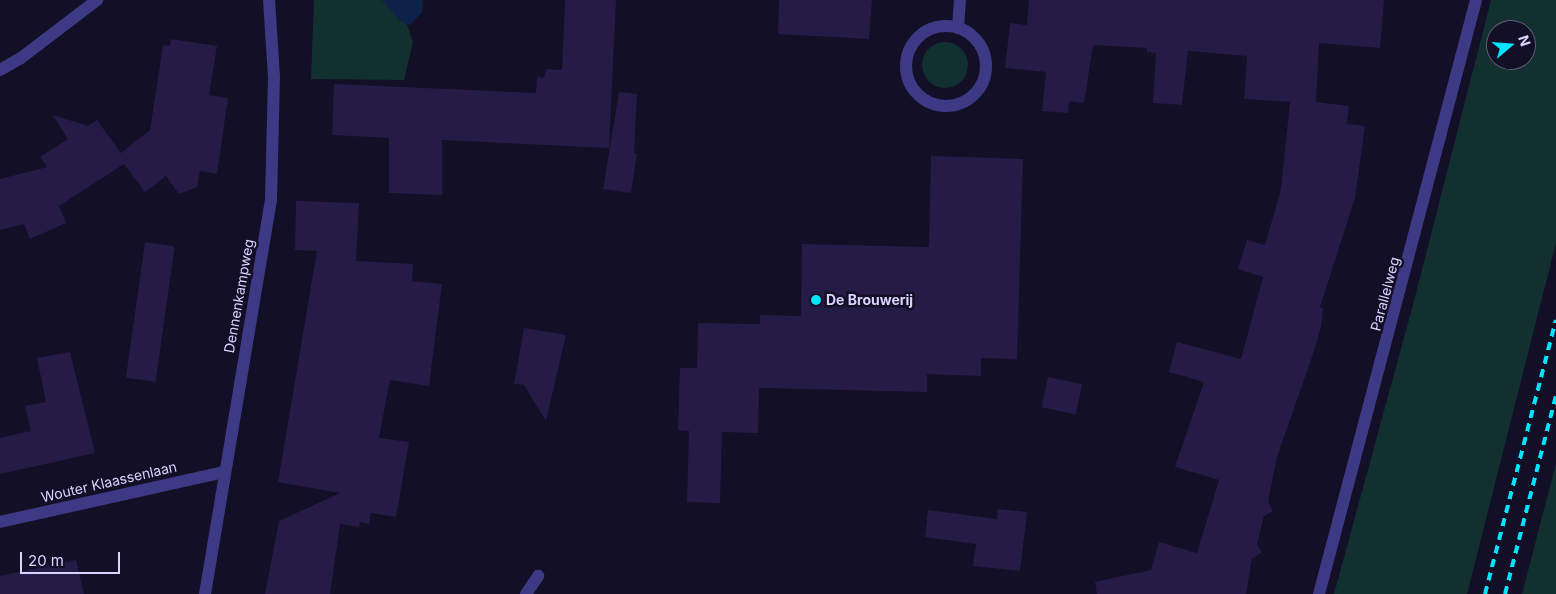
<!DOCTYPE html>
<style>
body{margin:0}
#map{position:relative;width:1556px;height:594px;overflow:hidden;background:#130f26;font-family:Inter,sans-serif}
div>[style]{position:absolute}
.green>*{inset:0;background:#12302f}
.round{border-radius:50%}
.water>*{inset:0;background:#0c2248}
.building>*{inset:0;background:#241b47;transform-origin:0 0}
.lane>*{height:12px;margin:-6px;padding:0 6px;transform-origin:6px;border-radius:6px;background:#3d3a85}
.lane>.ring{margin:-6px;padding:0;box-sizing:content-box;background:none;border:12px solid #3d3a85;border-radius:50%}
.street>*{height:12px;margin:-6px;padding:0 6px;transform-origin:6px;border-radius:6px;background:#3d3a85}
.rail>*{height:4px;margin-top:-2px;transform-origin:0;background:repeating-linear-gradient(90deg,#00e5ff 0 8px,transparent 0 14px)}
.dots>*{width:14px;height:14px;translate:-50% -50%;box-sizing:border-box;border:2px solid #130f26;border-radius:50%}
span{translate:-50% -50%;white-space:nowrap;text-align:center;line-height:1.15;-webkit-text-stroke:5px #130f26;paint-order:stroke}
.street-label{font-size:14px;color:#d9d4ff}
.poi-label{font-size:14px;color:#d9d4ff;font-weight:700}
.left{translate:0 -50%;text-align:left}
.north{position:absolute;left:1486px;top:20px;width:50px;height:50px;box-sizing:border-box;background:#130f26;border:1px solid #625e7d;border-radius:50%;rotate:72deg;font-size:14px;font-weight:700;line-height:20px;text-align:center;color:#d9d4ff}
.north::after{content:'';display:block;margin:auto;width:18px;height:22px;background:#00e5ff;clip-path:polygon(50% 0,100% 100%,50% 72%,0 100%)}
.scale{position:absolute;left:20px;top:552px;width:100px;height:22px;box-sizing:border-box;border:2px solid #d9d4ff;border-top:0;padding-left:6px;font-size:15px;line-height:18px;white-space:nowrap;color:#d9d4ff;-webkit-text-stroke:4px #130f26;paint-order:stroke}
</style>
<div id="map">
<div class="green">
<i style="clip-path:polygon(314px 0,382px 0,391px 8px,399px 20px,407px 24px,413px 42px,404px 80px,311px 79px)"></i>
<i style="clip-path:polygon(evenodd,1491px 0,1556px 0,1556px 243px,1467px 594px,1334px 594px,1414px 301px,1491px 0,1496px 30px,1526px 30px,1526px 60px,1496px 60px,1496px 30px)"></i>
<i class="round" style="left:922px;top:42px;width:46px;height:46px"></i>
<i style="clip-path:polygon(1556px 463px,1556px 594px,1522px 594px)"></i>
</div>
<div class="water">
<i style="clip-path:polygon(382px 0,423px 0,422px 12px,410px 25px,399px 20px)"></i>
</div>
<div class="building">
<i style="clip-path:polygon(565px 0,616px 0,609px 148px,442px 140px,442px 195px,389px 193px,389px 138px,332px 135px,334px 84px,536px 93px,537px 77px,544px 78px,546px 69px,562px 70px)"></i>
<i style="clip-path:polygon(779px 0,872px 0,869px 39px,778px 34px)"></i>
<i style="clip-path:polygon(1029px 0,1384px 0,1380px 48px,1319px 43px,1316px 102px,1349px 106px,1347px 124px,1365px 126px,1355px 198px,1320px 307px,1323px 308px,1321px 327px,1313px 354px,1277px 457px,1268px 502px,1273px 511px,1264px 516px,1257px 544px,1262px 553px,1252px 558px,1246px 594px,1097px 594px,1095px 582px,1151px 570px,1159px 542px,1197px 553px,1219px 480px,1175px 467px,1204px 382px,1169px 372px,1177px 342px,1241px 359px,1263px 277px,1238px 269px,1247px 240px,1265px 245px,1281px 189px,1290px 102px,1244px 99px,1247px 56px,1188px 51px,1182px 105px,1153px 103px,1156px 53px,1147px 52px,1147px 48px,1093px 45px,1084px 103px,1069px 101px,1068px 113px,1042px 111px,1046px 72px,1005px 68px,1010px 23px,1027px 25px)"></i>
<i style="clip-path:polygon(171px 39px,217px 46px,209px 95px,228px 98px,217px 174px,200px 171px,197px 187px,179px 194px,166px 176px,145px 192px,124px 164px,59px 206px,66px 223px,30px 239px,24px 224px,0 230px,0 179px,47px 167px,40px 157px,68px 139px,53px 115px,88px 126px,97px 120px,121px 153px,150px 130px,163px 45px,170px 46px)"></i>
<i style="clip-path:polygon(619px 92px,637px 94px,634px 153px,637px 154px,631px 193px,603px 189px)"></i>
<i style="clip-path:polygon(931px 156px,1023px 159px,1017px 359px,981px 358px,981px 376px,927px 374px,927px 392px,759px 388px,758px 433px,722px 432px,720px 503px,687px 502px,689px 431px,678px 430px,680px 368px,697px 368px,698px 323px,760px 324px,760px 315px,801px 316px,802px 244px,929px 247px)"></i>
<i style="clip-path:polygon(296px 201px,359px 203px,356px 261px,413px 264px,412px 281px,442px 284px,429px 386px,390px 380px,379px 438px,409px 442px,396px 517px,371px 513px,369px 524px,360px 522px,359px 527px,340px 524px,330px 594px,265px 594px,279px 521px,340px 493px,278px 482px,317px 251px,295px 250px)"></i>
<i style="left:145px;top:242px;width:30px;height:137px;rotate:8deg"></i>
<i style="clip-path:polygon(524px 328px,566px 335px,546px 421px,524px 385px,514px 384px)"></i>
<i style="clip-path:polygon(70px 352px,95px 453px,0 474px,0 438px,31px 431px,25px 406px,46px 402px,37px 358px)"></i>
<i style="left:1048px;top:377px;width:35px;height:31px;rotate:12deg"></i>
<i style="clip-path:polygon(998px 509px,1027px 512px,1020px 571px,973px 566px,976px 544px,925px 537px,928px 510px,997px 519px)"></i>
<i style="clip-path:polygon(76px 560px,84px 594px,0 594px,0 576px)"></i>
</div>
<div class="lane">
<i class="ring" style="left:906px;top:26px;width:68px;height:68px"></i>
<i style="left:958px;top:28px;width:28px;rotate:-86deg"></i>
<i style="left:526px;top:594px;width:22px;rotate:-56deg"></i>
</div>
<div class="street">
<i style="left:0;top:70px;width:24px;rotate:-30deg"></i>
<i style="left:21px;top:58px;width:96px;rotate:-37.3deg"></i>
<i style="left:0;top:522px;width:230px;rotate:-12.6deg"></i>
<i style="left:205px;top:594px;width:399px;rotate:-80.5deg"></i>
<i style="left:271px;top:200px;width:123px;rotate:-88.6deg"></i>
<i style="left:274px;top:77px;width:77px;rotate:-93.7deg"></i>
<i style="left:1319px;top:594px;width:614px;rotate:-75.19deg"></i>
</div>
<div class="rail">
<i style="left:1485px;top:594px;width:283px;rotate:-75.5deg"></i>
<i style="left:1505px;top:594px;width:204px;rotate:-75.6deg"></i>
</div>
<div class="dots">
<i style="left:816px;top:300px;background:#00e5ff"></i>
</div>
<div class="street-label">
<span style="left:1385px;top:294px;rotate:-75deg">Parallelweg</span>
<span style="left:239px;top:296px;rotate:-80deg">Dennenkampweg</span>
<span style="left:109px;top:482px;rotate:-13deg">Wouter Klaassenlaan</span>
</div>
<div class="poi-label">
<span class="left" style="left:826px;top:300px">De Brouwerij</span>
</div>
<div class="north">N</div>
<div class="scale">20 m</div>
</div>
